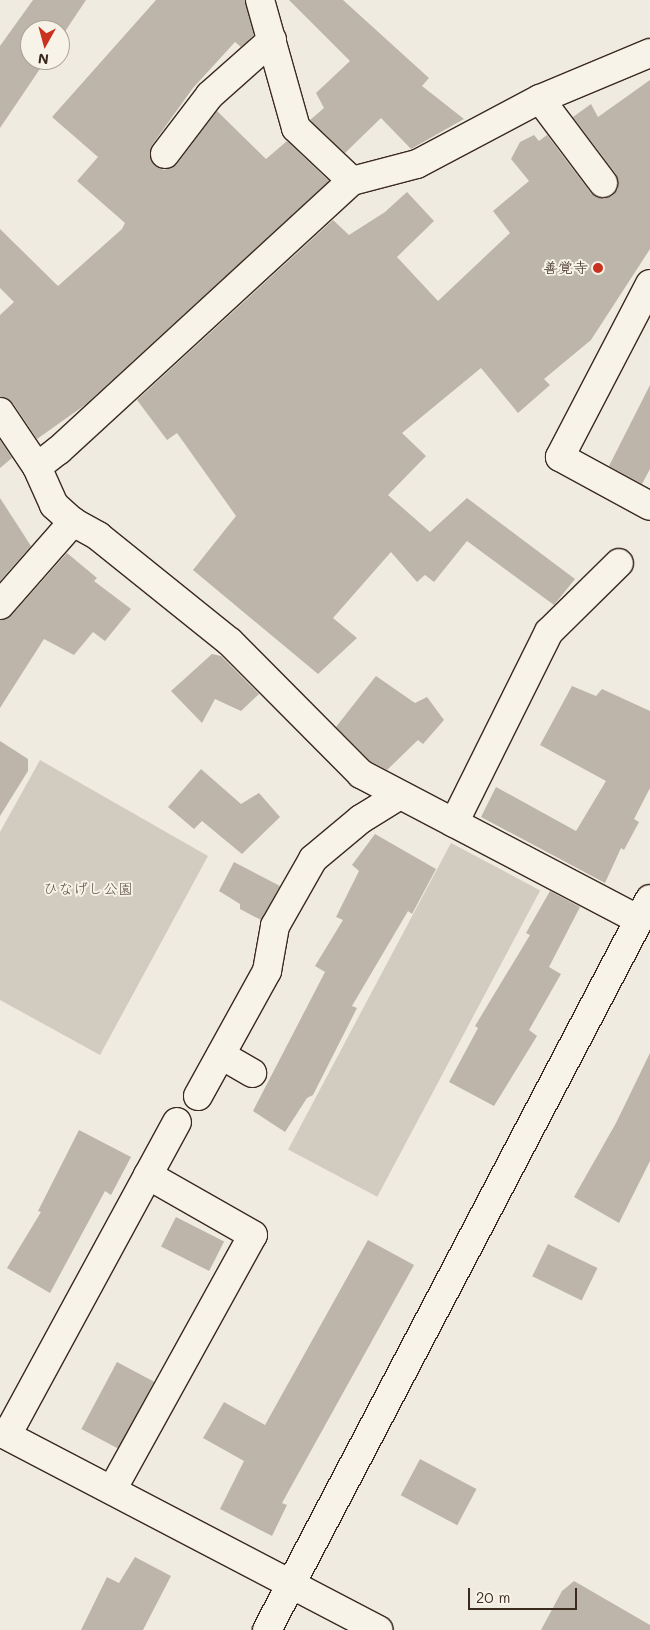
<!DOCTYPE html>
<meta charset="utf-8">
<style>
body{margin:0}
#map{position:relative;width:650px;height:1630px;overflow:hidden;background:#efebe0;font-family:Mali,"Klee One",sans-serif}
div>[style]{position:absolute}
.green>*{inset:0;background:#d1cbc0;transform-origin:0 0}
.building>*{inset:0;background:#bdb5aa;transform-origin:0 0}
.roads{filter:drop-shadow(1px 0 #3b2a1e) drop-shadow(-1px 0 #3b2a1e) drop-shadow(0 1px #3b2a1e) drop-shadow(0 -1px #3b2a1e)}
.minor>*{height:28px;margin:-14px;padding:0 14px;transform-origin:14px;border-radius:14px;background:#f7f3e8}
.dots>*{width:14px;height:14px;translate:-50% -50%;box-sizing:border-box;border:2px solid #f7f3e8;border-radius:50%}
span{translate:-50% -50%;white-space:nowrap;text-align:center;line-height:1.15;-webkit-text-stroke:4px #f7f3e8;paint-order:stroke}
.poi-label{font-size:15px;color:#3b2a1e}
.right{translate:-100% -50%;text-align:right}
.park-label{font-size:15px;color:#605246}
.north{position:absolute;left:20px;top:20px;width:50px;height:50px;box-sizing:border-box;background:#f7f3e8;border:1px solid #aca397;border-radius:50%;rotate:187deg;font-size:14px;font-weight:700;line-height:20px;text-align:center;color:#3b2a1e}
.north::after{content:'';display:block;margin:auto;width:18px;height:22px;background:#c8321e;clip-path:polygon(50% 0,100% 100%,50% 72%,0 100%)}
.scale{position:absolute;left:468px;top:1588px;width:109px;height:22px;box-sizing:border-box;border:2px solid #3b2a1e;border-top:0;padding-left:6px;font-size:15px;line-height:18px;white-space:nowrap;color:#3b2a1e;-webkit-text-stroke:4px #f7f3e8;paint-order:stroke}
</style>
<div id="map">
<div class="green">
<i style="clip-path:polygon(40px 760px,208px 856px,100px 1055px,0 1000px,0 832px)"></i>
<i style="left:451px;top:843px;width:101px;height:347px;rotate:28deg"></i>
</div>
<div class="building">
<i style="clip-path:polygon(33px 0,86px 0,60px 39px,60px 30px,30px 30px,30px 60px,46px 60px,0 128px,0 46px)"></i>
<i style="clip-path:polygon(156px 0,245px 0,254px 35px,241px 47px,235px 42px,193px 88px,152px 145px,150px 152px,155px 166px,164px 170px,177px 164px,217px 111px,266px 159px,287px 141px,329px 181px,85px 405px,37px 439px,13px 403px,0 397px,0 315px,14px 302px,0 288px,0 229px,58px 286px,122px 229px,125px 223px,77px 181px,98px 157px,52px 117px)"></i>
<i style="clip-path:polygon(289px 0,343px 0,429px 78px,422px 86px,464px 119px,411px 149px,381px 118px,345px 153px,310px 120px,324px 108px,316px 93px,350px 61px)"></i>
<i style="clip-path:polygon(650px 80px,650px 249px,591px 340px,544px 379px,550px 385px,518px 413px,481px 368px,402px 433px,426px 456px,388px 495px,430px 532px,467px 498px,575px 579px,554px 605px,467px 541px,434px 582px,425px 575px,417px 582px,391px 552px,333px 618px,357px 638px,318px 674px,193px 570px,236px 516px,177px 433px,167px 440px,137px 400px,333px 220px,349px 235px,385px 212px,407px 192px,434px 221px,397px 257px,438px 301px,510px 233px,493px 211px,529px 181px,511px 159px,520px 142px,534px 135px,539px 141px,547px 135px,591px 193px,604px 199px,612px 196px,618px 189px,616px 174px,573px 117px,591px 104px,598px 117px)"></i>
<i style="clip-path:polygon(650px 385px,650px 469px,642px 484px,609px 466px)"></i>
<i style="clip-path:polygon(0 440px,12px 458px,0 468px)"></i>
<i style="clip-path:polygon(0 498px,31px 546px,0 581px)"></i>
<i style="clip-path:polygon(67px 553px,97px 578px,94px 581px,131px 609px,105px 641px,93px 632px,74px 655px,44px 639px,0 708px,0 620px,12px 615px)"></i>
<i style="clip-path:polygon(212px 654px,221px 656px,259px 694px,241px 711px,215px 699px,202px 723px,171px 691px)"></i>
<i style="clip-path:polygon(376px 676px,415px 703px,427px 697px,444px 720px,423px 744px,418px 740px,387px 770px,370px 761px,336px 727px)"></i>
<i style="clip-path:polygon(572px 686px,596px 696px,602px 689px,650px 711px,650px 788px,634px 819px,639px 822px,624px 850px,621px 848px,605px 883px,481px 817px,496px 787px,576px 831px,606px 781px,540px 745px)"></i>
<i style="clip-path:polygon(0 741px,28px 759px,28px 771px,0 816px)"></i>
<i style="clip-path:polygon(201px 769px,241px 804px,259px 793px,280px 817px,242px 854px,202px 821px,194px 829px,168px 807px)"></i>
<i style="clip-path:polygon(375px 834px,436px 869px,412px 914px,408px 911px,352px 1006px,357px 1008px,313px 1095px,307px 1098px,285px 1132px,253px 1111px,325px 972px,315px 966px,343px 920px,336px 917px,359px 871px,352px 865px)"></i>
<i style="clip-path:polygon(234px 862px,280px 886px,261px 920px,240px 909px,240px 904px,219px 891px)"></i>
<i style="clip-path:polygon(550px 891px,580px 907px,549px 967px,561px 974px,529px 1030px,537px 1036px,494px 1106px,449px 1082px,478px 1028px,475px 1026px,530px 935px,526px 933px)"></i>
<i style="clip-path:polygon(650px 1053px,650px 1161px,619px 1223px,574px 1197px,616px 1123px)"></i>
<i style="clip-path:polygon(79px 1130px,131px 1157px,111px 1195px,105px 1191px,50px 1293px,7px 1268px,41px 1212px,38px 1211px)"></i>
<i style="left:176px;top:1217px;width:54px;height:33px;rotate:27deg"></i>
<i style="clip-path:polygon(368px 1240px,414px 1265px,282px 1503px,287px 1505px,272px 1536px,220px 1509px,244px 1461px,203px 1438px,224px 1402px,265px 1425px)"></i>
<i style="left:548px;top:1244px;width:55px;height:36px;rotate:26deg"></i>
<i style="left:117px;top:1362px;width:42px;height:76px;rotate:28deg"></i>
<i style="left:420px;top:1459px;width:64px;height:41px;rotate:28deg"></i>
<i style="clip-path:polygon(135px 1557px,171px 1576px,143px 1630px,81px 1630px,107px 1577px,119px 1583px)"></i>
<i style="clip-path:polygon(574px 1581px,650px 1625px,650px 1630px,541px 1630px,562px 1591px)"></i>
</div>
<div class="roads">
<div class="minor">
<i style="left:260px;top:0;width:133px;rotate:74.3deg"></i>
<i style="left:296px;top:128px;width:77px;rotate:43.4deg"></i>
<i style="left:540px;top:99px;width:105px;rotate:53.1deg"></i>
<i style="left:165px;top:154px;width:74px;rotate:-52.7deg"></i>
<i style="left:210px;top:95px;width:83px;rotate:-41.6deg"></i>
<i style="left:650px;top:284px;width:195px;rotate:117.5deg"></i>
<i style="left:560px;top:457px;width:102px;rotate:28.6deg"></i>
<i style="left:0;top:412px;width:66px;rotate:56.1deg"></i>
<i style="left:37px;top:467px;width:42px;rotate:65.9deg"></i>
<i style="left:54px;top:505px;width:25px;rotate:42deg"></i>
<i style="left:73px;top:522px;width:29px;rotate:29deg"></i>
<i style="left:98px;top:536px;width:169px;rotate:38.8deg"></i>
<i style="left:230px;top:642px;width:186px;rotate:45.2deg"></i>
<i style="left:361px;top:774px;width:314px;rotate:27.7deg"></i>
<i style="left:37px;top:467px;width:28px;rotate:-38deg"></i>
<i style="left:59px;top:450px;width:398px;rotate:-42.6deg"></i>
<i style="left:352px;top:181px;width:67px;rotate:-14.7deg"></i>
<i style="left:417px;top:164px;width:139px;rotate:-27.9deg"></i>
<i style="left:540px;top:99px;width:119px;rotate:-22.7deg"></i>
<i style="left:0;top:605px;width:111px;rotate:-48.7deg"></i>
<i style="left:454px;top:823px;width:213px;rotate:-63.6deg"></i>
<i style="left:549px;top:632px;width:98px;rotate:-44.6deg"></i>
<i style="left:221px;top:1055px;width:36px;rotate:30deg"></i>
<i style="left:198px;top:1096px;width:143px;rotate:-61.1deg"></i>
<i style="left:267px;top:971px;width:46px;rotate:-79.9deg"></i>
<i style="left:275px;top:926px;width:77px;rotate:-60.4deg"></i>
<i style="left:313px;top:859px;width:62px;rotate:-39.8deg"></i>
<i style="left:361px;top:819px;width:46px;rotate:-31.6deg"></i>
<i style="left:0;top:1432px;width:427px;rotate:27.6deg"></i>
<i style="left:7px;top:1435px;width:356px;rotate:-61.5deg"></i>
<i style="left:112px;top:1490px;width:291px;rotate:-61.1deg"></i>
<i style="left:253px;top:1235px;width:121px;rotate:-150.3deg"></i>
<i style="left:267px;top:1630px;width:825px;rotate:-62.35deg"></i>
</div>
</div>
<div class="dots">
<i style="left:598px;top:268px;background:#c8321e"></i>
</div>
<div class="poi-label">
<span class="right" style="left:588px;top:268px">善覚寺</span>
</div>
<div class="park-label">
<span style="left:88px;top:889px">ひなげし公園</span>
</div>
<div class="north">N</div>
<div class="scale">20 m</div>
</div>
